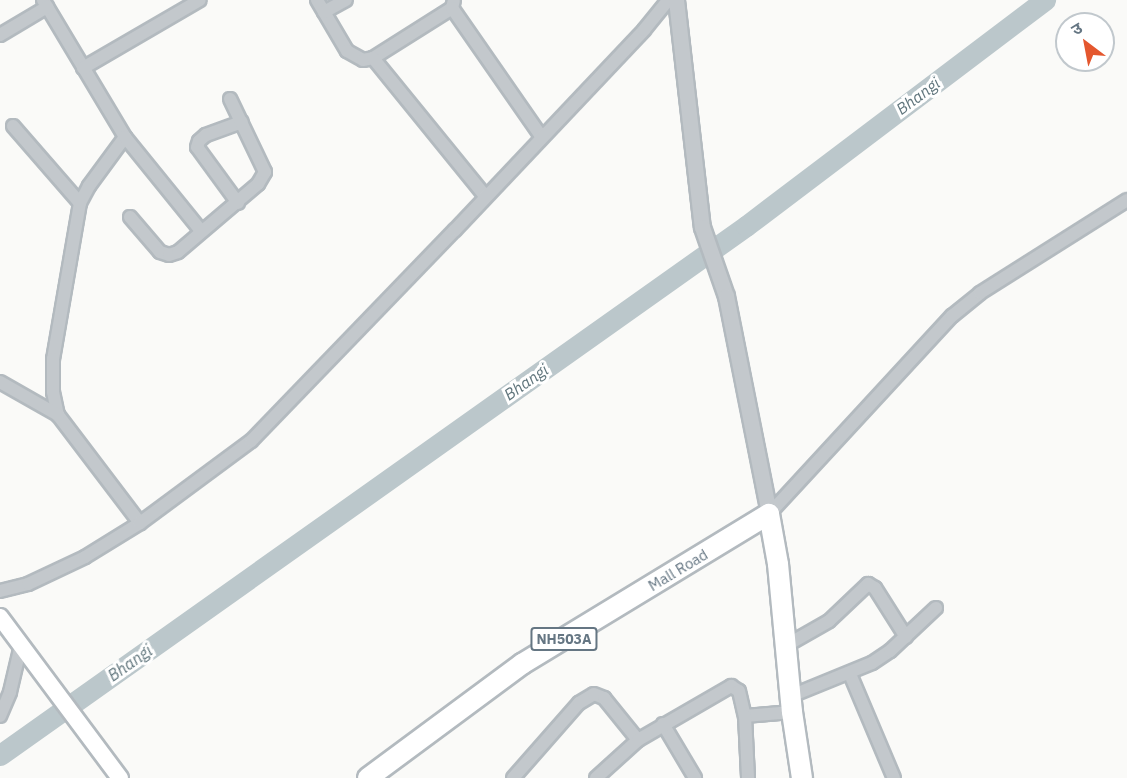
<!DOCTYPE html>
<meta charset="utf-8">
<style>
body{margin:0}
#map{position:relative;width:1127px;height:778px;overflow:hidden;background:#fafaf8;font-family:"IBM Plex Sans","Noto Sans Devanagari",sans-serif}
div>[style]{position:absolute}
.river>*{height:21px;margin:-10.5px;padding:0 10.5px;transform-origin:10.5px;border-radius:10.5px;background:#bbc7cb}
.roads{filter:drop-shadow(2px 0 #b3babf) drop-shadow(-2px 0 #b3babf) drop-shadow(0 2px #b3babf) drop-shadow(0 -2px #b3babf)}
.minor>*{height:12px;margin:-6px;padding:0 6px;transform-origin:6px;border-radius:6px;background:#c3c8cc}
.tertiary>*{height:15px;margin:-7.5px;padding:0 7.5px;transform-origin:7.5px;border-radius:7.5px;background:#c3c8cc}
.secondary>*{height:16px;margin:-8px;padding:0 8px;transform-origin:8px;border-radius:8px;background:#fff}
.trunk>*{height:20px;margin:-10px;padding:0 10px;transform-origin:10px;border-radius:10px;background:#fff}
span{translate:-50% -50%;white-space:nowrap;text-align:center;line-height:1.15;-webkit-text-stroke:6px #fff;paint-order:stroke}
.shield-label span{padding:2px 4px;background:#fff;border:2px solid;border-radius:4px;-webkit-text-stroke-width:0}
.shield-label{font-size:14px;color:#657683;font-weight:700}
.street-label{font-size:15px;color:#657683}
.water-label{font-size:16px;color:#60757c;font-style:italic}
.north{position:absolute;left:1055px;top:12px;width:60px;height:60px;box-sizing:border-box;background:#fff;border:2px solid #c1c8cd;border-radius:50%;rotate:328deg;font-size:16px;font-weight:700;line-height:24px;text-align:center;color:#657683}
.north::after{content:'';display:block;margin:auto;width:21px;height:27px;background:#e4572e;clip-path:polygon(50% 0,100% 100%,50% 72%,0 100%)}
</style>
<div id="map">
<div class="river">
<i style="left:0;top:755px;width:915px;rotate:-35.34deg"></i>
<i style="left:746px;top:226px;width:375px;rotate:-37.1deg"></i>
</div>
<div class="roads">
<div class="minor">
<i style="left:43px;top:0;width:160px;rotate:59.1deg"></i>
<i style="left:125px;top:137px;width:61px;rotate:126.3deg"></i>
<i style="left:89px;top:186px;width:19px;rotate:118deg"></i>
<i style="left:80px;top:203px;width:158px;rotate:99.8deg"></i>
<i style="left:53px;top:359px;width:33px;rotate:90deg"></i>
<i style="left:53px;top:392px;width:24px;rotate:78deg"></i>
<i style="left:58px;top:415px;width:136px;rotate:52.8deg"></i>
<i style="left:317px;top:0;width:59px;rotate:59.5deg"></i>
<i style="left:347px;top:51px;width:18px;rotate:29deg"></i>
<i style="left:363px;top:60px;width:10px;rotate:-11deg"></i>
<i style="left:373px;top:58px;width:93px;rotate:-32.3deg"></i>
<i style="left:452px;top:8px;width:8px;rotate:-76deg"></i>
<i style="left:452px;top:8px;width:156px;rotate:55.2deg"></i>
<i style="left:324px;top:12px;width:25px;rotate:-29deg"></i>
<i style="left:0;top:35px;width:55px;rotate:-30.8deg"></i>
<i style="left:373px;top:58px;width:178px;rotate:50.9deg"></i>
<i style="left:83px;top:68px;width:135px;rotate:-30.2deg"></i>
<i style="left:13px;top:126px;width:102px;rotate:49deg"></i>
<i style="left:125px;top:137px;width:121px;rotate:51deg"></i>
<i style="left:238px;top:203px;width:69px;rotate:-126.2deg"></i>
<i style="left:197px;top:147px;width:6px;rotate:-72deg"></i>
<i style="left:199px;top:141px;width:9px;rotate:-41deg"></i>
<i style="left:206px;top:135px;width:38px;rotate:-20deg"></i>
<i style="left:130px;top:217px;width:46px;rotate:49.4deg"></i>
<i style="left:160px;top:252px;width:9px;rotate:18deg"></i>
<i style="left:169px;top:255px;width:9px;rotate:-18deg"></i>
<i style="left:178px;top:252px;width:105px;rotate:-40.4deg"></i>
<i style="left:258px;top:184px;width:14px;rotate:-60deg"></i>
<i style="left:265px;top:172px;width:81px;rotate:-115.6deg"></i>
<i style="left:0;top:382px;width:67px;rotate:29.6deg"></i>
<i style="left:769px;top:514px;width:270px;rotate:-47.3deg"></i>
<i style="left:952px;top:316px;width:36px;rotate:-39deg"></i>
<i style="left:980px;top:293px;width:174px;rotate:-32.3deg"></i>
<i style="left:0;top:591px;width:29px;rotate:-14deg"></i>
<i style="left:28px;top:584px;width:63px;rotate:-25.3deg"></i>
<i style="left:85px;top:557px;width:65px;rotate:-31.7deg"></i>
<i style="left:140px;top:523px;width:138px;rotate:-36.5deg"></i>
<i style="left:251px;top:441px;width:293px;rotate:-46deg"></i>
<i style="left:455px;top:230px;width:275px;rotate:-46.6deg"></i>
<i style="left:644px;top:30px;width:38px;rotate:-51deg"></i>
<i style="left:787px;top:645px;width:48px;rotate:-29.7deg"></i>
<i style="left:829px;top:621px;width:54px;rotate:-43.5deg"></i>
<i style="left:868px;top:584px;width:8px;rotate:30deg"></i>
<i style="left:875px;top:588px;width:58px;rotate:57.7deg"></i>
<i style="left:850px;top:674px;width:113px;rotate:67.1deg"></i>
<i style="left:791px;top:696px;width:87px;rotate:-22.2deg"></i>
<i style="left:872px;top:663px;width:22px;rotate:-34deg"></i>
<i style="left:890px;top:651px;width:63px;rotate:-43.1deg"></i>
<i style="left:0;top:716px;width:26px;rotate:-67deg"></i>
<i style="left:10px;top:692px;width:48px;rotate:-76.8deg"></i>
<i style="left:745px;top:716px;width:47px;rotate:-4.9deg"></i>
<i style="left:663px;top:724px;width:63px;rotate:59.3deg"></i>
<i style="left:513px;top:778px;width:100px;rotate:-48.7deg"></i>
<i style="left:579px;top:703px;width:17px;rotate:-31deg"></i>
<i style="left:594px;top:694px;width:11px;rotate:22deg"></i>
<i style="left:604px;top:698px;width:54px;rotate:51deg"></i>
<i style="left:596px;top:778px;width:57px;rotate:-42.1deg"></i>
<i style="left:638px;top:740px;width:108px;rotate:-30.1deg"></i>
<i style="left:731px;top:686px;width:9px;rotate:32deg"></i>
<i style="left:739px;top:691px;width:26px;rotate:77deg"></i>
<i style="left:745px;top:716px;width:62px;rotate:87.2deg"></i>
</div>
<div class="tertiary">
<i style="left:676px;top:0;width:228px;rotate:83.5deg"></i>
<i style="left:702px;top:227px;width:73px;rotate:70.8deg"></i>
<i style="left:726px;top:296px;width:222px;rotate:78.8deg"></i>
</div>
<div class="secondary">
<i style="left:0;top:617px;width:201px;rotate:53.3deg"></i>
</div>
<div class="trunk">
<i style="left:368px;top:778px;width:192px;rotate:-36.5deg"></i>
<i style="left:522px;top:664px;width:289px;rotate:-31.3deg"></i>
<i style="left:769px;top:514px;width:51px;rotate:79.8deg"></i>
<i style="left:778px;top:564px;width:149px;rotate:84.6deg"></i>
<i style="left:792px;top:712px;width:67px;rotate:81.4deg"></i>
</div>
</div>
<div class="shield-label">
<span style="left:564px;top:639px">NH503A</span>
</div>
<div class="street-label">
<span style="left:678px;top:570px;rotate:-31deg">Mall Road</span>
</div>
<div class="water-label">
<span style="left:918px;top:96px;rotate:-37deg">Bhangi</span>
<span style="left:526px;top:382px;rotate:-35deg">Bhangi</span>
<span style="left:130px;top:663px;rotate:-35deg">Bhangi</span>
</div>
<div class="north">उ</div>
</div>
